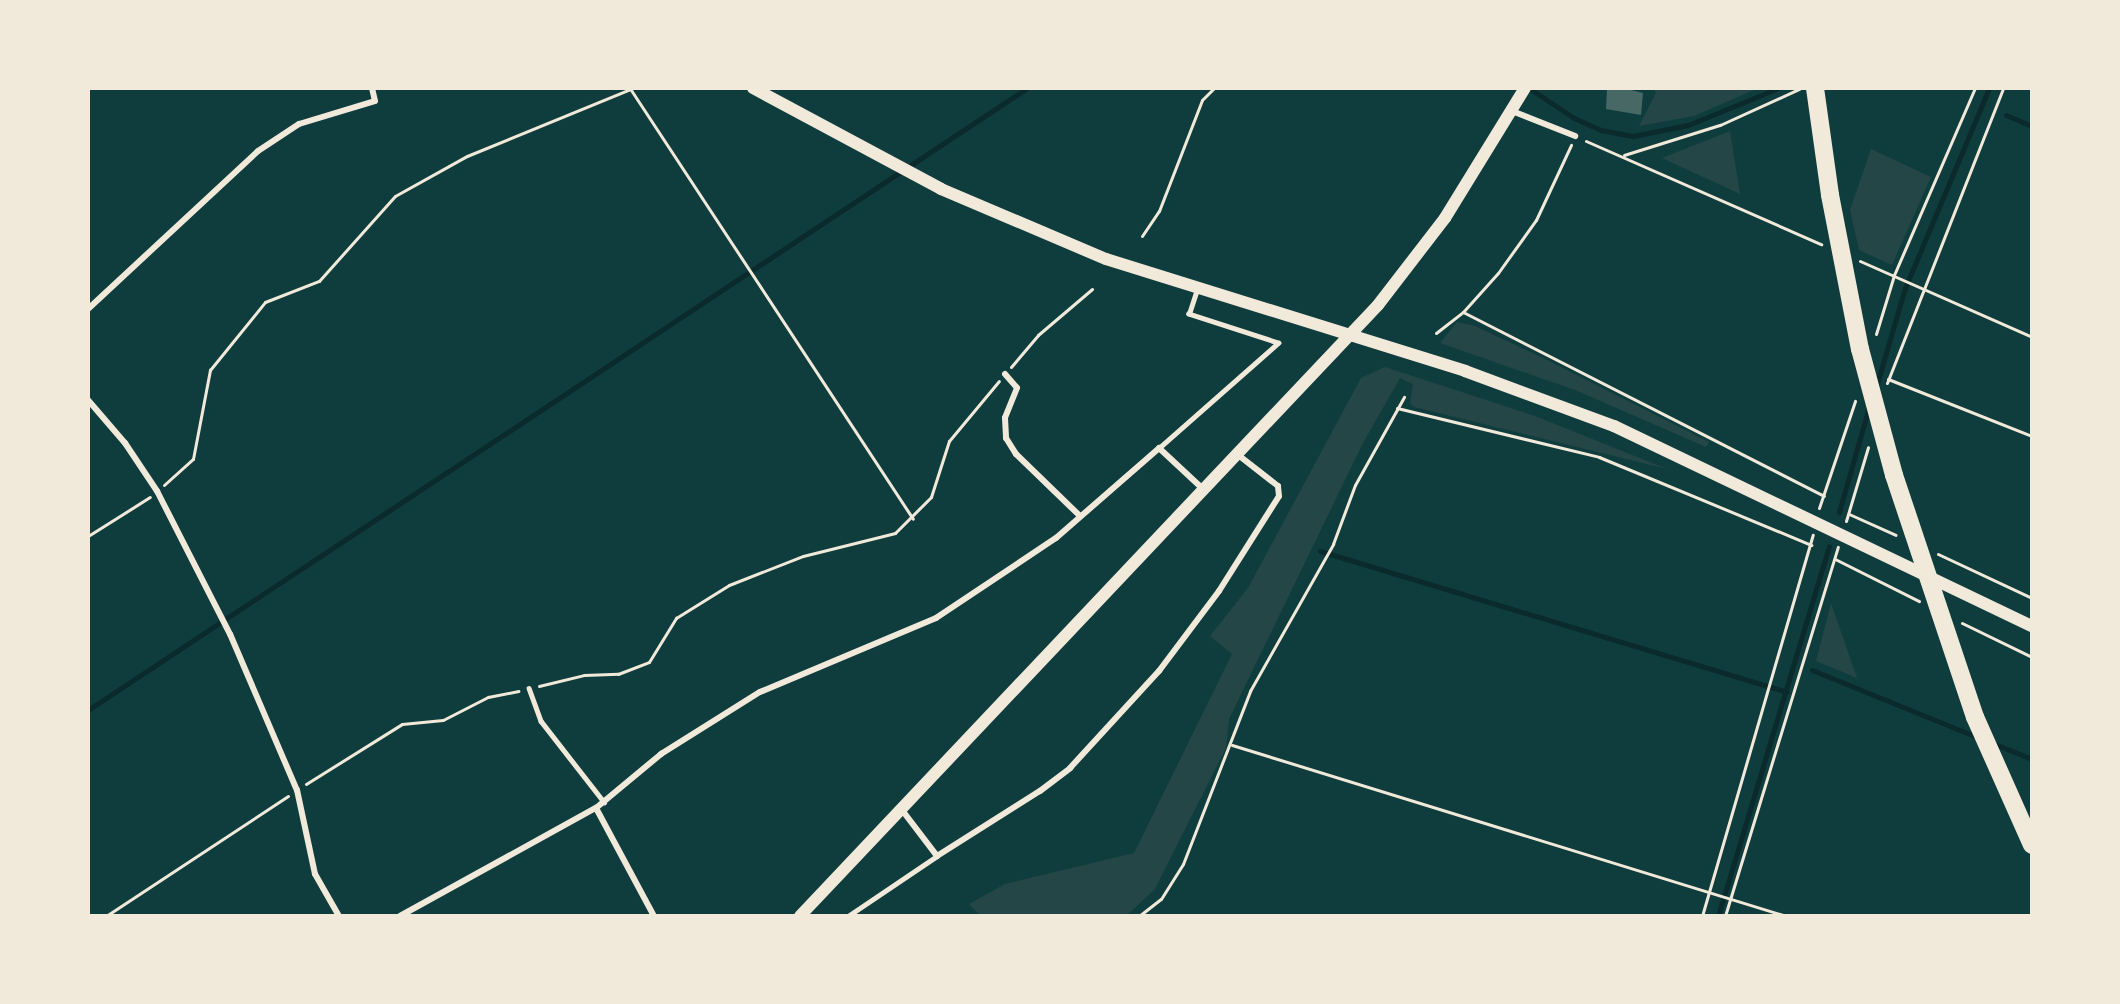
<!DOCTYPE html>
<style>
body{margin:0}
#map{position:relative;width:2120px;height:1004px;overflow:hidden;background:#0f3d3e;font-family:Overpass,sans-serif}
div>[style]{position:absolute}
.green>*{inset:0;background:#244646}
.stream>*{height:5px;margin:-2.5px;padding:0 2.5px;transform-origin:2.5px;border-radius:2.5px;background:#0a2a2b}
.building>*{inset:0;background:#486865}
.path>*{height:3px;margin:-1.5px;padding:0 1.5px;transform-origin:1.5px;border-radius:1.5px;background:#f1e9da}
.service>*{height:4.5px;margin:-2.25px;padding:0 2.25px;transform-origin:2.25px;border-radius:2.25px;background:#f1e9da}
.minor>*{height:6px;margin:-3px;padding:0 3px;transform-origin:3px;border-radius:3px;background:#f1e9da}
.secondary>*{height:12px;margin:-6px;padding:0 6px;transform-origin:6px;border-radius:6px;background:#f1e9da}
.motorway>*{height:18px;margin:-9px;padding:0 9px;transform-origin:9px;border-radius:9px;background:#f1e9da}
span{translate:-50% -50%;white-space:nowrap;text-align:center;line-height:1.15;-webkit-text-stroke:6px #f1e9da;paint-order:stroke}
.frame{position:absolute;inset:0;border:90px solid #f1e9da;pointer-events:none}
</style>
<div id="map">
<div class="green">
<i style="clip-path:polygon(1654px 89px,1756px 88px,1756px 89px,1694px 116px,1639px 126px,1656px 93px)"></i>
<i style="clip-path:polygon(1730px 131px,1740px 194px,1662px 158px)"></i>
<i style="clip-path:polygon(1871px 149px,1931px 177px,1892px 265px,1859px 250px,1850px 210px)"></i>
<i style="clip-path:polygon(1457px 322px,1475px 326px,1541px 357px,1709px 442px,1706px 447px,1575px 390px,1440px 343px)"></i>
<i style="clip-path:polygon(1385px 367px,1535px 416px,1667px 469px,1414px 407px,1410px 403px,1413px 384px,1400px 378px,1363px 443px,1229px 719px,1226px 748px,1155px 889px,1127px 915px,980px 915px,969px 904px,1005px 884px,1134px 853px,1232px 654px,1210px 636px,1248px 588px,1361px 378px)"></i>
<i style="clip-path:polygon(1831px 603px,1857px 678px,1816px 661px)"></i>
</div>
<div class="stream">
<i style="left:1529px;top:88px;width:54px;rotate:33.7deg"></i>
<i style="left:1574px;top:118px;width:30px;rotate:24deg"></i>
<i style="left:1601px;top:130px;width:33px;rotate:11deg"></i>
<i style="left:1633px;top:136px;width:56px;rotate:-11.3deg"></i>
<i style="left:1688px;top:125px;width:97px;rotate:-22.3deg"></i>
<i style="left:2006px;top:115px;width:28px;rotate:23deg"></i>
<i style="left:1876px;top:387px;width:103px;rotate:-73.7deg"></i>
<i style="left:1905px;top:288px;width:217px;rotate:-67.2deg"></i>
<i style="left:1839px;top:512px;width:109px;rotate:-74.1deg"></i>
<i style="left:1320px;top:551px;width:487px;rotate:16.8deg"></i>
<i style="left:1812px;top:670px;width:178px;rotate:22.1deg"></i>
<i style="left:88px;top:710px;width:1126px;rotate:-33.52deg"></i>
<i style="left:1992px;top:743px;width:43px;rotate:21.8deg"></i>
<i style="left:1718px;top:916px;width:386px;rotate:-73.3deg"></i>
</div>
<div class="building">
<i style="clip-path:polygon(1623px 88px,1643px 93px,1641px 115px,1606px 109px,1607px 90px)"></i>
</div>
<div class="path">
<i style="left:631px;top:90px;width:513px;rotate:56.68deg"></i>
<i style="left:1586px;top:141px;width:257px;rotate:23.7deg"></i>
<i style="left:1624px;top:155px;width:101px;rotate:-17.4deg"></i>
<i style="left:1720px;top:125px;width:87px;rotate:-24.5deg"></i>
<i style="left:1142px;top:236px;width:30px;rotate:-56deg"></i>
<i style="left:1159px;top:211px;width:119px;rotate:-68.8deg"></i>
<i style="left:1202px;top:100px;width:17px;rotate:-45deg"></i>
<i style="left:1860px;top:261px;width:188px;rotate:23.8deg"></i>
<i style="left:1463px;top:312px;width:405px;rotate:27deg"></i>
<i style="left:1436px;top:333px;width:34px;rotate:-38deg"></i>
<i style="left:1463px;top:312px;width:52px;rotate:-48.1deg"></i>
<i style="left:1498px;top:273px;width:65px;rotate:-54.4deg"></i>
<i style="left:1536px;top:220px;width:83px;rotate:-65deg"></i>
<i style="left:1876px;top:334px;width:62px;rotate:-73deg"></i>
<i style="left:1894px;top:275px;width:204px;rotate:-66.6deg"></i>
<i style="left:1011px;top:367px;width:42px;rotate:-49.8deg"></i>
<i style="left:1038px;top:335px;width:71px;rotate:-40.4deg"></i>
<i style="left:1888px;top:379px;width:155px;rotate:21.6deg"></i>
<i style="left:1887px;top:383px;width:317px;rotate:-68.5deg"></i>
<i style="left:1397px;top:408px;width:208px;rotate:13.6deg"></i>
<i style="left:1599px;top:457px;width:230px;rotate:22.5deg"></i>
<i style="left:164px;top:485px;width:39px;rotate:-42deg"></i>
<i style="left:193px;top:459px;width:91px;rotate:-79.2deg"></i>
<i style="left:210px;top:370px;width:87px;rotate:-51deg"></i>
<i style="left:265px;top:302px;width:58px;rotate:-21.3deg"></i>
<i style="left:319px;top:281px;width:114px;rotate:-48.2deg"></i>
<i style="left:395px;top:196px;width:82px;rotate:-29.1deg"></i>
<i style="left:467px;top:156px;width:179px;rotate:-22.3deg"></i>
<i style="left:1819px;top:508px;width:113px;rotate:-71.4deg"></i>
<i style="left:1849px;top:514px;width:51px;rotate:24.1deg"></i>
<i style="left:1846px;top:521px;width:77px;rotate:-73.4deg"></i>
<i style="left:88px;top:536px;width:73px;rotate:-32.2deg"></i>
<i style="left:1938px;top:554px;width:104px;rotate:25.1deg"></i>
<i style="left:1835px;top:559px;width:94px;rotate:26.6deg"></i>
<i style="left:1962px;top:623px;width:78px;rotate:25.9deg"></i>
<i style="left:539px;top:686px;width:46px;rotate:-13.7deg"></i>
<i style="left:584px;top:675px;width:34px;rotate:-2deg"></i>
<i style="left:618px;top:674px;width:33px;rotate:-21deg"></i>
<i style="left:649px;top:662px;width:52px;rotate:-58.5deg"></i>
<i style="left:676px;top:618px;width:62px;rotate:-31.9deg"></i>
<i style="left:729px;top:585px;width:79px;rotate:-21.4deg"></i>
<i style="left:803px;top:556px;width:95px;rotate:-14deg"></i>
<i style="left:895px;top:533px;width:51px;rotate:-45deg"></i>
<i style="left:931px;top:497px;width:59px;rotate:-72.2deg"></i>
<i style="left:949px;top:441px;width:78px;rotate:-50.2deg"></i>
<i style="left:1232px;top:745px;width:580px;rotate:17.15deg"></i>
<i style="left:306px;top:784px;width:113px;rotate:-32deg"></i>
<i style="left:402px;top:724px;width:41px;rotate:-5.6deg"></i>
<i style="left:443px;top:720px;width:51px;rotate:-27.1deg"></i>
<i style="left:488px;top:697px;width:31px;rotate:-11deg"></i>
<i style="left:106px;top:916px;width:218px;rotate:-33.4deg"></i>
<i style="left:1139px;top:916px;width:28px;rotate:-38deg"></i>
<i style="left:1161px;top:899px;width:41px;rotate:-57.8deg"></i>
<i style="left:1183px;top:864px;width:186px;rotate:-68.8deg"></i>
<i style="left:1250px;top:691px;width:169px;rotate:-60.5deg"></i>
<i style="left:1333px;top:544px;width:63px;rotate:-69.6deg"></i>
<i style="left:1355px;top:485px;width:101px;rotate:-60.9deg"></i>
<i style="left:1702px;top:916px;width:397px;rotate:-73.8deg"></i>
<i style="left:1725px;top:916px;width:386px;rotate:-73deg"></i>
</div>
<div class="service">
<i style="left:1159px;top:448px;width:159px;rotate:-41.4deg"></i>
<i style="left:1278px;top:343px;width:94px;rotate:-162deg"></i>
<i style="left:1189px;top:314px;width:26px;rotate:-72deg"></i>
<i style="left:529px;top:688px;width:35px;rotate:70deg"></i>
<i style="left:541px;top:721px;width:103px;rotate:52.1deg"></i>
<i style="left:848px;top:916px;width:107px;rotate:-34deg"></i>
</div>
<div class="minor">
<i style="left:1512px;top:111px;width:68px;rotate:21.6deg"></i>
<i style="left:88px;top:309px;width:232px;rotate:-42.9deg"></i>
<i style="left:258px;top:151px;width:49px;rotate:-33.4deg"></i>
<i style="left:299px;top:124px;width:79px;rotate:-16.8deg"></i>
<i style="left:375px;top:101px;width:13px;rotate:-103deg"></i>
<i style="left:1005px;top:374px;width:18px;rotate:49deg"></i>
<i style="left:1017px;top:388px;width:32px;rotate:112deg"></i>
<i style="left:1005px;top:418px;width:20px;rotate:87deg"></i>
<i style="left:1006px;top:438px;width:19px;rotate:58deg"></i>
<i style="left:1016px;top:454px;width:89px;rotate:44.1deg"></i>
<i style="left:88px;top:400px;width:57px;rotate:49.3deg"></i>
<i style="left:125px;top:443px;width:58px;rotate:56.3deg"></i>
<i style="left:157px;top:491px;width:161px;rotate:63deg"></i>
<i style="left:230px;top:634px;width:170px;rotate:66.8deg"></i>
<i style="left:297px;top:790px;width:86px;rotate:77.9deg"></i>
<i style="left:315px;top:874px;width:48px;rotate:60.3deg"></i>
<i style="left:596px;top:808px;width:123px;rotate:61.8deg"></i>
<i style="left:902px;top:810px;width:58px;rotate:52.7deg"></i>
<i style="left:937px;top:856px;width:122px;rotate:-32.3deg"></i>
<i style="left:1040px;top:791px;width:38px;rotate:-37deg"></i>
<i style="left:1070px;top:768px;width:132px;rotate:-47.5deg"></i>
<i style="left:1159px;top:671px;width:100px;rotate:-53.1deg"></i>
<i style="left:1219px;top:591px;width:112px;rotate:-57.7deg"></i>
<i style="left:1279px;top:496px;width:10px;rotate:-96deg"></i>
<i style="left:1278px;top:486px;width:51px;rotate:-142.2deg"></i>
<i style="left:400px;top:916px;width:224px;rotate:-28.9deg"></i>
<i style="left:596px;top:808px;width:85px;rotate:-39.7deg"></i>
<i style="left:661px;top:754px;width:117px;rotate:-32.1deg"></i>
<i style="left:760px;top:692px;width:191px;rotate:-22.8deg"></i>
<i style="left:936px;top:618px;width:144px;rotate:-33.7deg"></i>
<i style="left:1056px;top:538px;width:137px;rotate:-41.1deg"></i>
<i style="left:1159px;top:448px;width:62px;rotate:43deg"></i>
</div>
<div class="secondary">
<i style="left:753px;top:88px;width:213px;rotate:28.2deg"></i>
<i style="left:941px;top:189px;width:179px;rotate:23deg"></i>
<i style="left:1106px;top:259px;width:376px;rotate:17.3deg"></i>
<i style="left:1465px;top:371px;width:159px;rotate:20.3deg"></i>
<i style="left:1614px;top:426px;width:463px;rotate:25.6deg"></i>
<i style="left:800px;top:916px;width:841px;rotate:-46.59deg"></i>
<i style="left:1378px;top:305px;width:110px;rotate:-52.4deg"></i>
<i style="left:1445px;top:218px;width:153px;rotate:-58.4deg"></i>
</div>
<div class="motorway">
<i style="left:1815px;top:88px;width:108px;rotate:82deg"></i>
<i style="left:1830px;top:195px;width:157px;rotate:79deg"></i>
<i style="left:1860px;top:349px;width:131px;rotate:74.9deg"></i>
<i style="left:1894px;top:475px;width:255px;rotate:71.5deg"></i>
<i style="left:1975px;top:717px;width:140px;rotate:66deg"></i>
</div>
<div class="frame"></div>
</div>
